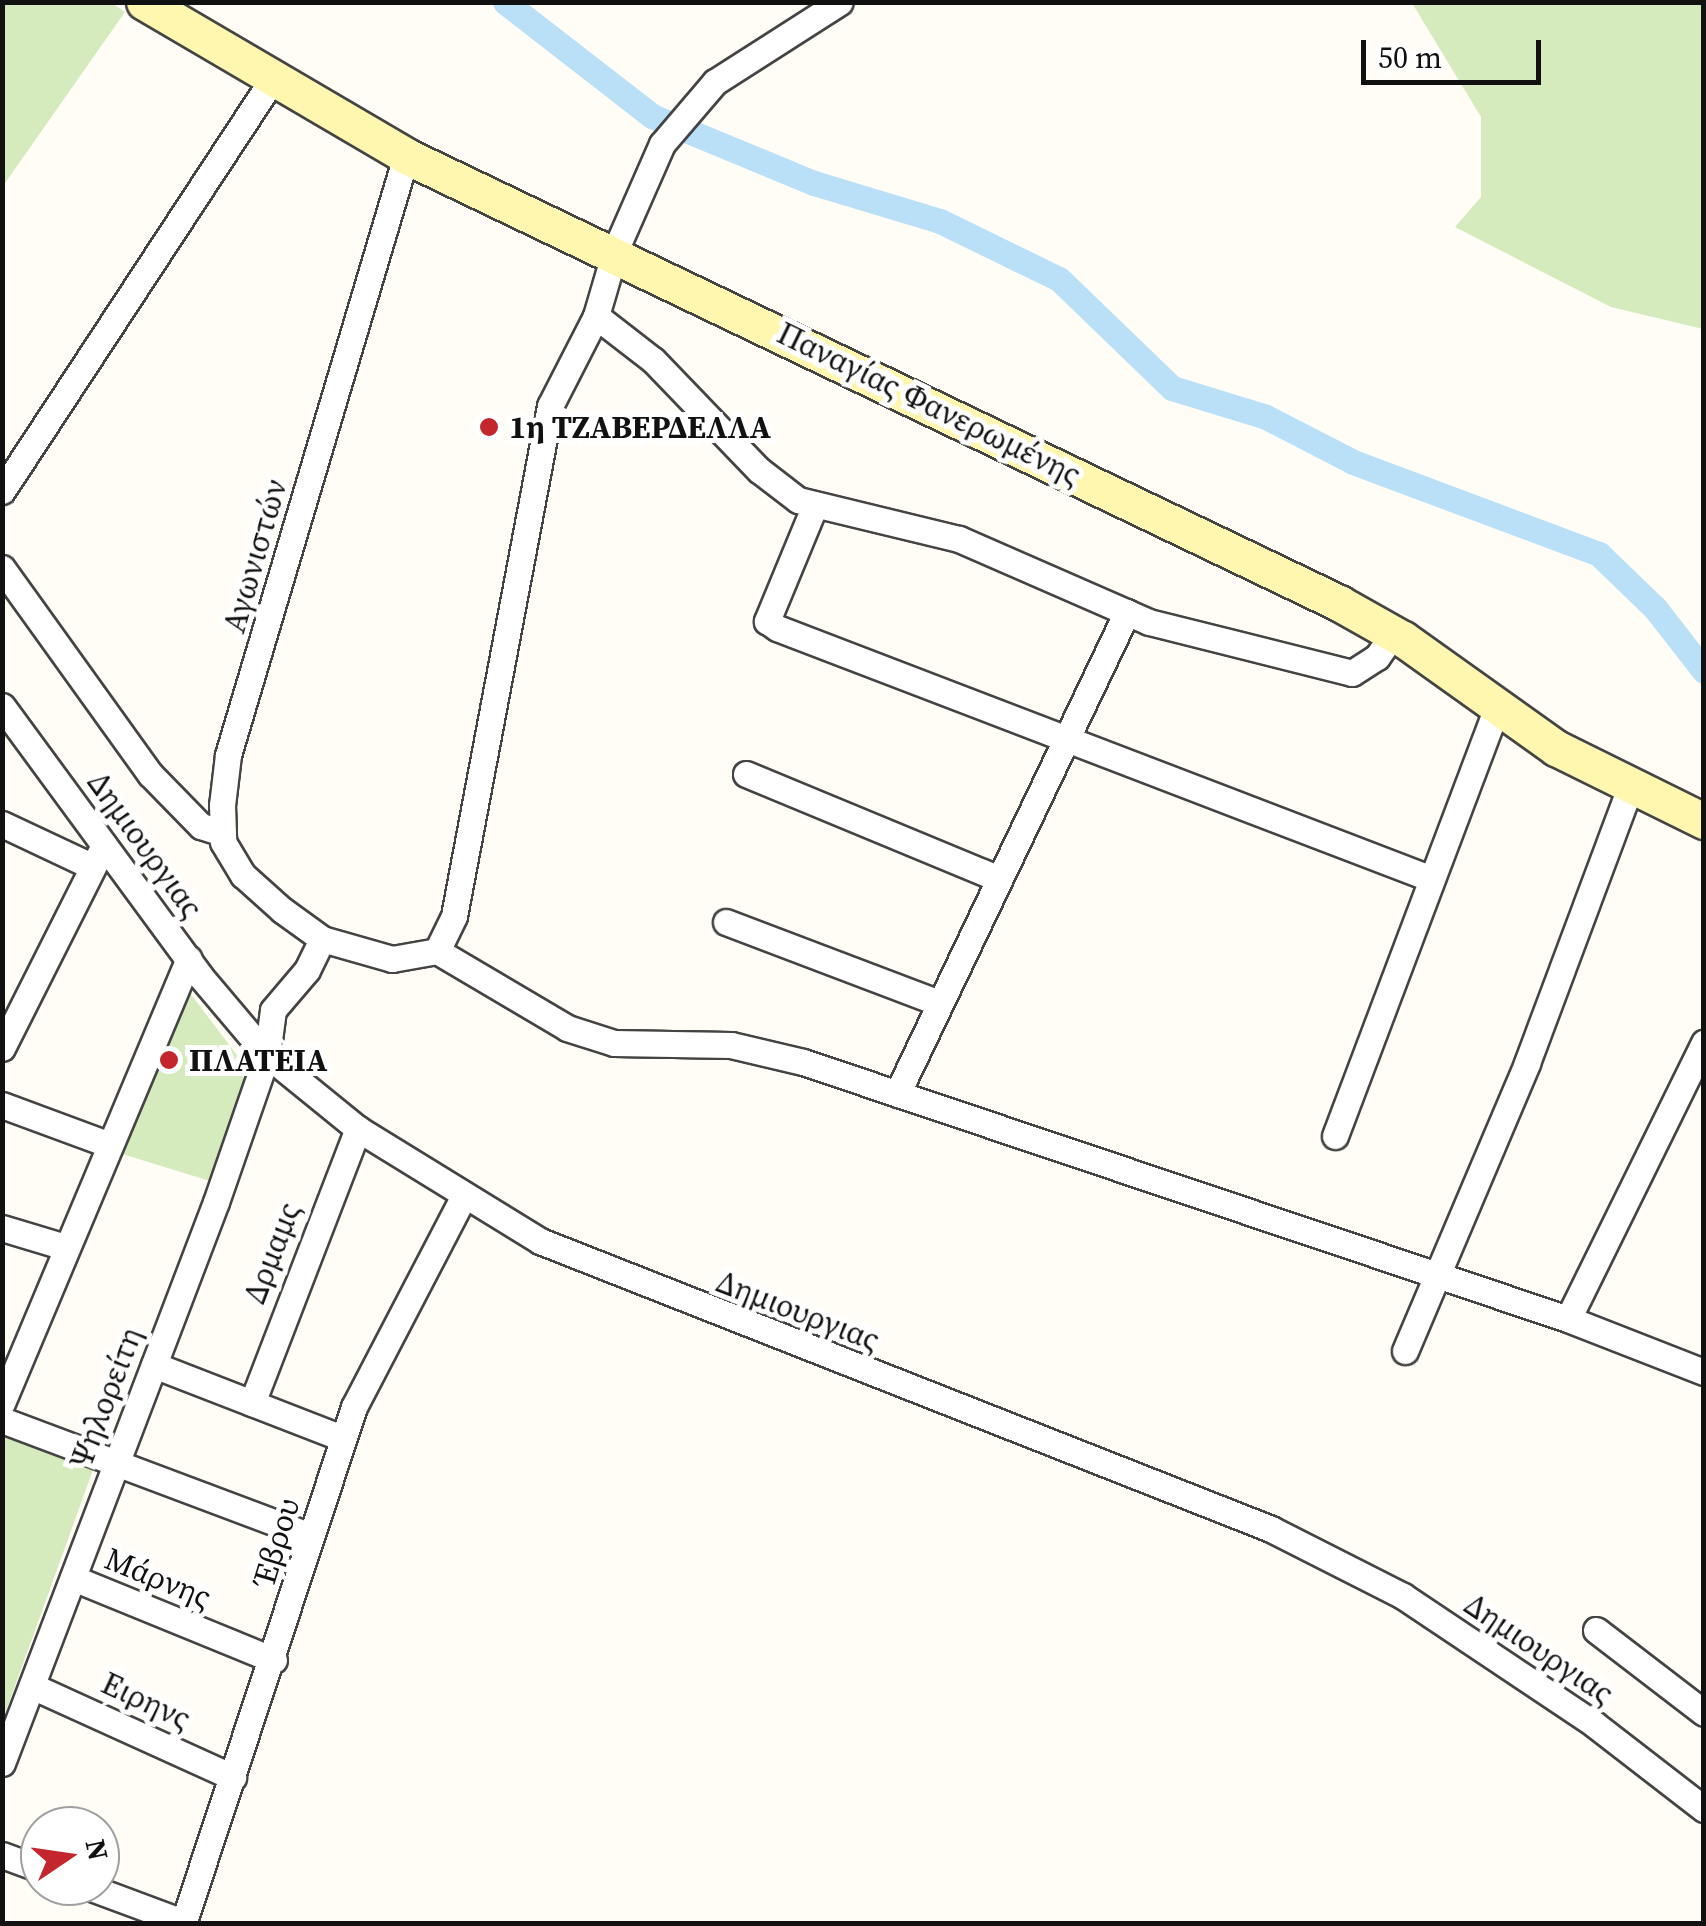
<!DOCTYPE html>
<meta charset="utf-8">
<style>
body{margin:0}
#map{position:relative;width:1706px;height:1926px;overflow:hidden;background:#fffdf5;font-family:"Source Serif 4",serif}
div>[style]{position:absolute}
.green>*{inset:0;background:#d5ebbd}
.canal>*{height:25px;margin:-12.5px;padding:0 12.5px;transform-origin:12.5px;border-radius:12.5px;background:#b9e0f7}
.roads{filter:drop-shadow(2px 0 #444) drop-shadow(-2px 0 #444) drop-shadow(0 2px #444) drop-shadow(0 -2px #444)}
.street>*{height:25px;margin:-12.5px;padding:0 12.5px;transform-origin:12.5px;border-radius:12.5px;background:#fff}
.secondary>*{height:35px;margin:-17.5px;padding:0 17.5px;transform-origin:17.5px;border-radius:17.5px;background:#fff6b0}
.dots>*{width:28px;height:28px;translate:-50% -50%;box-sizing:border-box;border:5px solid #fff;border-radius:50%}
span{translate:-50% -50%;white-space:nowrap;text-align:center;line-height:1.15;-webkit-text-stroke:10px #fff;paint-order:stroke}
.street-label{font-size:32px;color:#111}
.poi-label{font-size:32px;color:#111;font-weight:700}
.left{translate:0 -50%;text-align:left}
.frame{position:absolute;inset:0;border:5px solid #111;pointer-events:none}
.north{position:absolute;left:20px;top:1806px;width:100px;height:100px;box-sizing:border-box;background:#fff;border:2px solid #a0a0a0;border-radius:50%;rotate:77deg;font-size:28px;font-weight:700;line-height:40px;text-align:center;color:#111}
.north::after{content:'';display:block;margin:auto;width:35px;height:45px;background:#c4262e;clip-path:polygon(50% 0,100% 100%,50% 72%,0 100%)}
.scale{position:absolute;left:1361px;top:40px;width:180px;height:45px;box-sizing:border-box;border:5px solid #111;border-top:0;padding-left:12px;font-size:30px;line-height:35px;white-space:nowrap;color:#111;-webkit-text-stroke:8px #fff;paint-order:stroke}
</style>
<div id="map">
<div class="green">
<i style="clip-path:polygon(3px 2px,112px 3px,125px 12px,3px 186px)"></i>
<i style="clip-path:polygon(1412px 3px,1703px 3px,1703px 329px,1611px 307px,1455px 227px,1481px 197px,1481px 117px)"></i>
<i style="clip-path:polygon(187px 989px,240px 1059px,244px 1085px,210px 1181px,119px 1153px)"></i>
<i style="clip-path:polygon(3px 1434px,93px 1470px,3px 1719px)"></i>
</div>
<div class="canal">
<i style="left:505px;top:2px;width:186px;rotate:37.8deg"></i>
<i style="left:652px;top:116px;width:175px;rotate:22.5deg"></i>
<i style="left:814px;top:183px;width:132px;rotate:16.8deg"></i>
<i style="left:940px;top:221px;width:132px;rotate:26deg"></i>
<i style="left:1059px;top:279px;width:157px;rotate:44deg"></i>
<i style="left:1172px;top:388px;width:98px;rotate:17.1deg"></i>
<i style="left:1266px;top:417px;width:98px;rotate:27.3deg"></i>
<i style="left:1353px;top:462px;width:263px;rotate:20.5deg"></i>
<i style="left:1599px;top:554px;width:78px;rotate:44deg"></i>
<i style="left:1655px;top:608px;width:80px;rotate:52.1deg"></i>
</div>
<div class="roads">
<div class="street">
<i style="left:406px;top:156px;width:625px;rotate:106.55deg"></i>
<i style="left:228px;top:755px;width:50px;rotate:96.8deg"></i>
<i style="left:222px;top:805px;width:37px;rotate:88deg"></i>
<i style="left:223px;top:842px;width:39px;rotate:59deg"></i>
<i style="left:243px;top:875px;width:52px;rotate:41.9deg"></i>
<i style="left:282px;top:910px;width:49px;rotate:35.9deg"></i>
<i style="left:322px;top:939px;width:73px;rotate:15.9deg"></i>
<i style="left:392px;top:959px;width:46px;rotate:-10.1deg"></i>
<i style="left:437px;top:951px;width:39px;rotate:-64deg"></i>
<i style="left:454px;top:916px;width:519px;rotate:-79.34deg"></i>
<i style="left:550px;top:406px;width:101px;rotate:-62.9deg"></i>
<i style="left:596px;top:316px;width:68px;rotate:-73.7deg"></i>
<i style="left:615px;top:251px;width:117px;rotate:-66.3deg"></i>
<i style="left:662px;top:144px;width:82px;rotate:-49.5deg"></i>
<i style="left:715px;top:82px;width:148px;rotate:-32.6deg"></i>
<i style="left:596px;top:316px;width:72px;rotate:37.7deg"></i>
<i style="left:653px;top:360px;width:153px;rotate:46.1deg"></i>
<i style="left:759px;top:470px;width:49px;rotate:37.6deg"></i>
<i style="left:798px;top:500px;width:166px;rotate:13.6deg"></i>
<i style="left:959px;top:539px;width:207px;rotate:23.6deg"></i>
<i style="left:1149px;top:622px;width:209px;rotate:14.1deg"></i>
<i style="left:1352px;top:673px;width:30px;rotate:-33deg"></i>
<i style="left:1377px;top:657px;width:28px;rotate:-55deg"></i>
<i style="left:2px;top:491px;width:492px;rotate:-56.7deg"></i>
<i style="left:815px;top:505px;width:126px;rotate:112.5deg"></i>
<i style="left:767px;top:621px;width:12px;rotate:35deg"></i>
<i style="left:777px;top:628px;width:701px;rotate:20.97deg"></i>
<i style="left:2px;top:568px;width:254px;rotate:54.3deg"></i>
<i style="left:150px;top:774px;width:73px;rotate:45.6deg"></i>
<i style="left:201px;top:826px;width:23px;rotate:18deg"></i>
<i style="left:2px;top:706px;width:336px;rotate:53.7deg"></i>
<i style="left:201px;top:977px;width:102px;rotate:49.8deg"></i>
<i style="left:267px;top:1055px;width:117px;rotate:39.1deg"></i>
<i style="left:358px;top:1129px;width:214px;rotate:31.6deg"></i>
<i style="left:540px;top:1241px;width:786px;rotate:21.5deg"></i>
<i style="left:1271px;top:1529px;width:148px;rotate:26.9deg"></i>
<i style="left:1403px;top:1596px;width:230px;rotate:33.8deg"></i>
<i style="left:1594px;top:1724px;width:139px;rotate:37.7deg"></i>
<i style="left:746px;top:774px;width:272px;rotate:22.5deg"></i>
<i style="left:2px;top:824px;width:96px;rotate:25.2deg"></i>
<i style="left:726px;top:922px;width:228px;rotate:20.8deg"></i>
<i style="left:437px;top:951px;width:151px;rotate:30.6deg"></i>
<i style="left:567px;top:1028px;width:49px;rotate:17.7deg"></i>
<i style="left:614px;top:1043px;width:117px;rotate:1deg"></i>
<i style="left:731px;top:1045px;width:74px;rotate:13.3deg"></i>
<i style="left:803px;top:1062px;width:807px;rotate:18.57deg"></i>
<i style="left:1568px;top:1319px;width:146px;rotate:21.3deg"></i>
<i style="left:2px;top:1048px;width:227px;rotate:-63.3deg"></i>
<i style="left:897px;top:1094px;width:534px;rotate:-64.49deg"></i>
<i style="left:2px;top:1105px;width:115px;rotate:20.3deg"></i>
<i style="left:1335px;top:1136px;width:455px;rotate:-69.3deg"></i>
<i style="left:2px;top:1228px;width:66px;rotate:16.8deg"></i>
<i style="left:1568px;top:1319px;width:308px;rotate:-63.8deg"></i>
<i style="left:1405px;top:1351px;width:313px;rotate:-67deg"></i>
<i style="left:1527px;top:1063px;width:297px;rotate:-69.5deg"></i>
<i style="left:154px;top:1365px;width:202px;rotate:21.2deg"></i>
<i style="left:2px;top:1403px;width:482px;rotate:-67.2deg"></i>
<i style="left:252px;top:1403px;width:294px;rotate:-68.9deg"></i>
<i style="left:2px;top:1420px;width:330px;rotate:20.6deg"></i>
<i style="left:73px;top:1578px;width:217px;rotate:22.2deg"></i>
<i style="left:1596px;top:1630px;width:136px;rotate:37.5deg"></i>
<i style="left:32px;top:1686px;width:221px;rotate:24.4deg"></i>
<i style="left:2px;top:1763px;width:600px;rotate:-69.12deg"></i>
<i style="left:216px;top:1202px;width:156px;rotate:-70.9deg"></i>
<i style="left:267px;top:1055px;width:45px;rotate:-82.4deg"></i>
<i style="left:273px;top:1010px;width:52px;rotate:-49.6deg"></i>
<i style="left:307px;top:970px;width:34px;rotate:-64deg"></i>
<i style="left:2px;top:1855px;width:40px;rotate:20.2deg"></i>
<i style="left:86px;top:1886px;width:103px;rotate:20.4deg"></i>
<i style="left:183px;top:1924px;width:545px;rotate:-71.7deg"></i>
<i style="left:354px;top:1407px;width:238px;rotate:-62.5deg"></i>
</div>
<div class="secondary">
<i style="left:144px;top:2px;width:304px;rotate:30.4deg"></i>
<i style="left:406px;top:156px;width:1035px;rotate:25.6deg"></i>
<i style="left:1339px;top:603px;width:73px;rotate:29.4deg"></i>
<i style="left:1403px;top:639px;width:188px;rotate:35.5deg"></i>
<i style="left:1556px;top:748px;width:165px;rotate:26.3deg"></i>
</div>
</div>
<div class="dots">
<i style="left:489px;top:427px;background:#c4262e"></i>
<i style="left:169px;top:1060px;background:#c4262e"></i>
</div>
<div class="street-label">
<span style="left:929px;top:404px;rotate:26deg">Παναγίας Φανερωμένης</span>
<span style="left:255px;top:556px;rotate:-74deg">Αγωνιστών</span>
<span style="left:145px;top:845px;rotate:54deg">Δημιουργιας</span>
<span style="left:272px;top:1253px;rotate:-69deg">Δρμαμς</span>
<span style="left:798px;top:1311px;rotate:21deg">Δημιουργιας</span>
<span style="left:106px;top:1398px;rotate:-69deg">Ψηλορείτη</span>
<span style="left:276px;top:1543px;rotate:-73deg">Έβρου</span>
<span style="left:158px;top:1578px;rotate:22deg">Μάρνης</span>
<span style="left:1539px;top:1649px;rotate:34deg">Δημιουργιας</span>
<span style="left:146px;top:1701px;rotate:25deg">Ειρηνς</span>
</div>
<div class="poi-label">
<span class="left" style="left:509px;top:427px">1η ΤΖΑΒΕΡΔΕΛΛΑ</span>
<span class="left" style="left:189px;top:1060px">ΠΛΑΤΕΙΑ</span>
</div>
<div class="frame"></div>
<div class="north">N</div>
<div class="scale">50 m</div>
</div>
